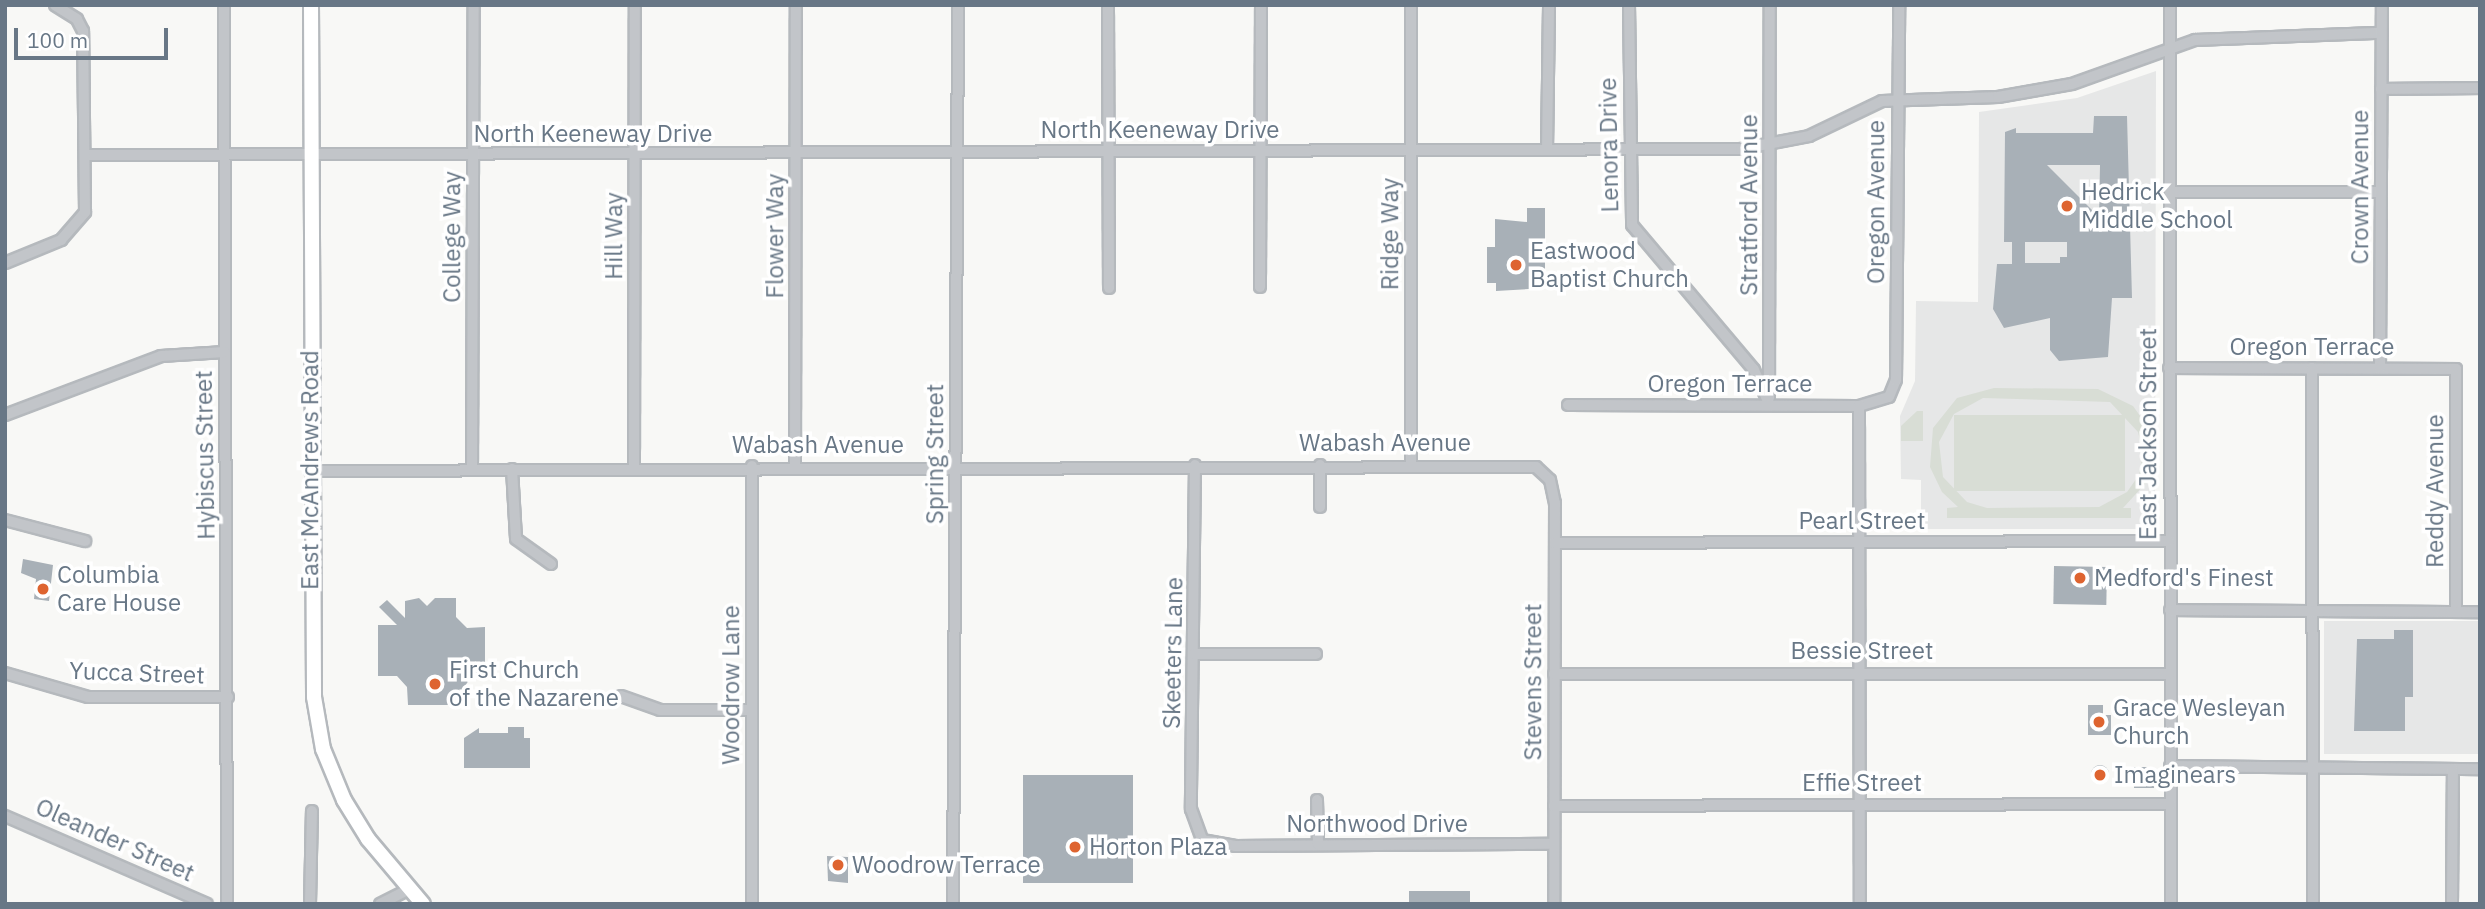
<!DOCTYPE html>
<style>
body{margin:0}
#map{position:relative;width:2485px;height:909px;overflow:hidden;background:#f8f8f6;font-family:"IBM Plex Sans",sans-serif}
div>[style]{position:absolute}
.built>*{inset:0;background:#e6e7e7;transform-origin:0 0}
.green>*{inset:0;background:#d8ddd5;transform-origin:0 0}
.building>*{inset:0;background:#a8b0b7;transform-origin:0 0}
.round{border-radius:50%}
.roads{filter:drop-shadow(2px 0 #b5b9bd) drop-shadow(-2px 0 #b5b9bd) drop-shadow(0 2px #b5b9bd) drop-shadow(0 -2px #b5b9bd)}
.minor>*{height:10px;margin:-5px;padding:0 5px;transform-origin:5px;border-radius:5px;background:#c2c5c9}
.major>*{height:14px;margin:-7px;padding:0 7px;transform-origin:7px;border-radius:7px;background:#fff}
.dots>*{width:19px;height:19px;translate:-50% -50%;box-sizing:border-box;border:4px solid #fff;border-radius:50%}
span{translate:-50% -50%;white-space:nowrap;text-align:center;line-height:1.15;-webkit-text-stroke:7px #fff;paint-order:stroke}
.street-label{font-size:24px;color:#687786}
.poi-label{font-size:24px;color:#687786}
.left{translate:0 -50%;text-align:left}
.frame{position:absolute;inset:0;border:7px solid #687786;pointer-events:none}
.scale{position:absolute;left:14px;top:28px;width:154px;height:32px;box-sizing:border-box;border:4px solid #687786;border-top:0;padding-left:9px;font-size:21px;line-height:24px;white-space:nowrap;color:#687786;-webkit-text-stroke:5px #fff;paint-order:stroke}
</style>
<div id="map">
<div class="built">
<i style="clip-path:polygon(2156px 71px,2155px 529px,1921px 529px,1921px 480px,1901px 479px,1900px 416px,1915px 381px,1916px 301px,1978px 302px,1979px 112px,2077px 98px)"></i>
<i style="left:2324px;top:621px;width:156px;height:133px"></i>
</div>
<div class="green">
<i style="clip-path:polygon(evenodd,1994px 388px,2098px 389px,2133px 406px,2148px 427px,2153px 456px,2145px 484px,2123px 508px,2131px 508px,2131px 518px,1947px 518px,1947px 508px,1958px 507px,1942px 492px,1930px 467px,1933px 428px,1957px 398px,1994px 388px,1983px 398px,2110px 402px,2138px 432px,2143px 453px,2139px 475px,2127px 492px,2099px 507px,1987px 508px,1967px 502px,1943px 477px,1939px 442px,1954px 414px,1983px 398px)"></i>
<i style="clip-path:polygon(1917px 411px,1923px 411px,1923px 441px,1901px 441px,1901px 426px)"></i>
<i style="left:1954px;top:415px;width:171px;height:76px"></i>
</div>
<div class="building">
<i style="clip-path:polygon(evenodd,2094px 116px,2127px 116px,2132px 298px,2112px 298px,2108px 357px,2059px 361px,2050px 350px,2050px 318px,2004px 328px,1993px 309px,1997px 264px,2012px 264px,2012px 242px,2004px 242px,2005px 132px,2016px 128px,2016px 133px,2093px 133px,2094px 116px,2047px 165px,2100px 165px,2099px 217px,2047px 165px,2094px 116px,2025px 242px,2067px 242px,2067px 257px,2060px 257px,2060px 263px,2025px 263px,2025px 242px)"></i>
<i style="clip-path:polygon(1527px 208px,1545px 208px,1545px 288px,1496px 291px,1496px 283px,1487px 283px,1487px 247px,1495px 247px,1495px 219px,1527px 222px)"></i>
<i style="clip-path:polygon(23px 559px,53px 565px,49px 601px,34px 599px,36px 579px,21px 573px)"></i>
<i style="left:2054px;top:566px;width:53px;height:38px;rotate:1deg"></i>
<i style="clip-path:polygon(419px 598px,427px 606px,435px 598px,456px 598px,456px 617px,467px 628px,485px 627px,485px 676px,472px 676px,462px 690px,462px 705px,408px 705px,407px 687px,397px 676px,378px 676px,378px 625px,397px 625px,379px 607px,387px 600px,405px 618px,405px 601px)"></i>
<i style="clip-path:polygon(2394px 630px,2413px 630px,2413px 697px,2405px 697px,2405px 731px,2354px 731px,2357px 639px,2394px 639px)"></i>
<i style="clip-path:polygon(2088px 705px,2103px 705px,2103px 715px,2111px 715px,2111px 735px,2088px 735px)"></i>
<i style="clip-path:polygon(508px 727px,524px 727px,524px 738px,530px 738px,530px 768px,464px 768px,464px 738px,479px 728px,479px 733px,508px 733px)"></i>
<i class="round" style="left:2091px;top:765px;width:18px;height:18px"></i>
<i style="left:2134px;top:767px;width:20px;height:21px"></i>
<i style="left:1023px;top:775px;width:110px;height:108px"></i>
<i style="clip-path:polygon(827px 856px,848px 857px,848px 883px,828px 881px)"></i>
<i style="left:1409px;top:891px;width:61px;height:13px"></i>
</div>
<div class="roads">
<div class="minor">
<i style="left:224px;top:5px;width:899px;rotate:89.81deg"></i>
<i style="left:1108px;top:5px;width:283px;rotate:89.8deg"></i>
<i style="left:1629px;top:5px;width:220px;rotate:89.2deg"></i>
<i style="left:1632px;top:225px;width:189px;rotate:49.9deg"></i>
<i style="left:1754px;top:370px;width:37px;rotate:66deg"></i>
<i style="left:2170px;top:5px;width:899px;rotate:89.94deg"></i>
<i style="left:2381px;top:89px;width:99px;rotate:-0.6deg"></i>
<i style="left:1547px;top:150px;width:145px;rotate:-89.2deg"></i>
<i style="left:85px;top:155px;width:1656px;rotate:-0.21deg"></i>
<i style="left:1741px;top:149px;width:69px;rotate:-10.8deg"></i>
<i style="left:1809px;top:136px;width:81px;rotate:-25.6deg"></i>
<i style="left:1882px;top:101px;width:116px;rotate:-2deg"></i>
<i style="left:1998px;top:97px;width:75px;rotate:-10deg"></i>
<i style="left:2072px;top:84px;width:131px;rotate:-19.7deg"></i>
<i style="left:2195px;top:40px;width:186px;rotate:-2.2deg"></i>
<i style="left:2170px;top:192px;width:211px"></i>
<i style="left:5px;top:263px;width:61px;rotate:-22.3deg"></i>
<i style="left:61px;top:240px;width:37px;rotate:-49deg"></i>
<i style="left:85px;top:212px;width:181px;rotate:-90.6deg"></i>
<i style="left:83px;top:31px;width:13px;rotate:-117deg"></i>
<i style="left:77px;top:19px;width:26px;rotate:-148deg"></i>
<i style="left:1260px;top:287px;width:282px;rotate:-89.8deg"></i>
<i style="left:2169px;top:368px;width:287px;rotate:0.2deg"></i>
<i style="left:2456px;top:369px;width:243px;rotate:90deg"></i>
<i style="left:2312px;top:368px;width:536px;rotate:89.89deg"></i>
<i style="left:2380px;top:368px;width:363px;rotate:-89.7deg"></i>
<i style="left:1769px;top:398px;width:393px;rotate:-89.9deg"></i>
<i style="left:1568px;top:405px;width:291px;rotate:0.2deg"></i>
<i style="left:1859px;top:406px;width:31px;rotate:-17deg"></i>
<i style="left:1889px;top:397px;width:18px;rotate:-68deg"></i>
<i style="left:1896px;top:380px;width:375px;rotate:-89.5deg"></i>
<i style="left:1859px;top:406px;width:498px;rotate:89.9deg"></i>
<i style="left:5px;top:415px;width:167px;rotate:-20.7deg"></i>
<i style="left:161px;top:356px;width:64px;rotate:-3.6deg"></i>
<i style="left:1411px;top:463px;width:458px;rotate:-90deg"></i>
<i style="left:1195px;top:465px;width:344px;rotate:90.7deg"></i>
<i style="left:1191px;top:809px;width:33px;rotate:70deg"></i>
<i style="left:1202px;top:840px;width:34px;rotate:10deg"></i>
<i style="left:1235px;top:846px;width:319px;rotate:-0.4deg"></i>
<i style="left:1320px;top:465px;width:42px;rotate:90deg"></i>
<i style="left:795px;top:466px;width:461px;rotate:-89.9deg"></i>
<i style="left:634px;top:467px;width:462px;rotate:-89.9deg"></i>
<i style="left:472px;top:469px;width:464px;rotate:-89.8deg"></i>
<i style="left:512px;top:469px;width:70px;rotate:86.7deg"></i>
<i style="left:516px;top:539px;width:43px;rotate:35.5deg"></i>
<i style="left:310px;top:471px;width:1226px;rotate:-0.19deg"></i>
<i style="left:1536px;top:467px;width:19px;rotate:43deg"></i>
<i style="left:1550px;top:480px;width:24px;rotate:78deg"></i>
<i style="left:1555px;top:503px;width:401px;rotate:90.1deg"></i>
<i style="left:5px;top:520px;width:83px;rotate:14.7deg"></i>
<i style="left:1555px;top:543px;width:614px;rotate:-0.19deg"></i>
<i style="left:2170px;top:610px;width:310px;rotate:0.4deg"></i>
<i style="left:1194px;top:654px;width:122px"></i>
<i style="left:5px;top:673px;width:86px;rotate:16.1deg"></i>
<i style="left:88px;top:697px;width:140px"></i>
<i style="left:1554px;top:674px;width:615px"></i>
<i style="left:621px;top:696px;width:41px;rotate:19.7deg"></i>
<i style="left:660px;top:710px;width:92px"></i>
<i style="left:2170px;top:766px;width:310px;rotate:0.6deg"></i>
<i style="left:1317px;top:800px;width:45px;rotate:88.7deg"></i>
<i style="left:1554px;top:806px;width:617px;rotate:-0.19deg"></i>
<i style="left:5px;top:816px;width:220px;rotate:23.5deg"></i>
<i style="left:310px;top:904px;width:93px;rotate:-88.8deg"></i>
<i style="left:380px;top:904px;width:35px;rotate:-27deg"></i>
<i style="left:752px;top:904px;width:438px;rotate:-90deg"></i>
<i style="left:953px;top:904px;width:899px;rotate:-89.68deg"></i>
<i style="left:2452px;top:904px;width:135px;rotate:-89.6deg"></i>
</div>
<div class="major">
<i style="left:311px;top:5px;width:692px;rotate:89.75deg"></i>
<i style="left:314px;top:697px;width:53px;rotate:80.2deg"></i>
<i style="left:323px;top:749px;width:55px;rotate:67.6deg"></i>
<i style="left:344px;top:800px;width:46px;rotate:58.4deg"></i>
<i style="left:368px;top:839px;width:85px;rotate:49.8deg"></i>
</div>
</div>
<div class="dots">
<i style="left:2067px;top:206px;background:#de6430"></i>
<i style="left:1516px;top:265px;background:#de6430"></i>
<i style="left:2080px;top:578px;background:#de6430"></i>
<i style="left:43px;top:589px;background:#de6430"></i>
<i style="left:435px;top:684px;background:#de6430"></i>
<i style="left:2099px;top:722px;background:#de6430"></i>
<i style="left:2100px;top:775px;background:#de6430"></i>
<i style="left:1075px;top:847px;background:#de6430"></i>
<i style="left:838px;top:865px;background:#de6430"></i>
</div>
<div class="street-label">
<span style="left:1160px;top:130px">North Keeneway Drive</span>
<span style="left:593px;top:134px">North Keeneway Drive</span>
<span style="left:1609px;top:145px;rotate:-91deg">Lenora Drive</span>
<span style="left:2360px;top:187px;rotate:-90deg">Crown Avenue</span>
<span style="left:1876px;top:202px;rotate:-90deg">Oregon Avenue</span>
<span style="left:1749px;top:205px;rotate:-90deg">Stratford Avenue</span>
<span style="left:1390px;top:234px;rotate:-90deg">Ridge Way</span>
<span style="left:614px;top:236px;rotate:-90deg">Hill Way</span>
<span style="left:775px;top:236px;rotate:-90deg">Flower Way</span>
<span style="left:452px;top:237px;rotate:-90deg">College Way</span>
<span style="left:2312px;top:347px">Oregon Terrace</span>
<span style="left:1730px;top:384px">Oregon Terrace</span>
<span style="left:2148px;top:434px;rotate:-90deg">East Jackson Street</span>
<span style="left:1385px;top:443px">Wabash Avenue</span>
<span style="left:818px;top:445px">Wabash Avenue</span>
<span style="left:935px;top:454px;rotate:-90deg">Spring Street</span>
<span style="left:205px;top:455px;rotate:-91deg">Hybiscus Street</span>
<span style="left:310px;top:470px;rotate:-90deg">East McAndrews Road</span>
<span style="left:2435px;top:491px;rotate:-90deg">Reddy Avenue</span>
<span style="left:1862px;top:521px">Pearl Street</span>
<span style="left:1862px;top:651px">Bessie Street</span>
<span style="left:1173px;top:653px;rotate:-89deg">Skeeters Lane</span>
<span style="left:137px;top:673px;rotate:2deg">Yucca Street</span>
<span style="left:1533px;top:682px;rotate:-90deg">Stevens Street</span>
<span style="left:731px;top:685px;rotate:-90deg">Woodrow Lane</span>
<span style="left:1862px;top:783px">Effie Street</span>
<span style="left:1377px;top:824px">Northwood Drive</span>
<span style="left:115px;top:840px;rotate:24deg">Oleander Street</span>
</div>
<div class="poi-label">
<span class="left" style="left:2081px;top:206px">Hedrick<br>Middle School</span>
<span class="left" style="left:1530px;top:265px">Eastwood<br>Baptist Church</span>
<span class="left" style="left:57px;top:589px">Columbia<br>Care House</span>
<span class="left" style="left:2094px;top:578px">Medford's Finest</span>
<span class="left" style="left:449px;top:684px">First Church<br>of the Nazarene</span>
<span class="left" style="left:2113px;top:722px">Grace Wesleyan<br>Church</span>
<span class="left" style="left:2114px;top:775px">Imaginears</span>
<span class="left" style="left:1089px;top:847px">Horton Plaza</span>
<span class="left" style="left:852px;top:865px">Woodrow Terrace</span>
</div>
<div class="frame"></div>
<div class="scale">100 m</div>
</div>
